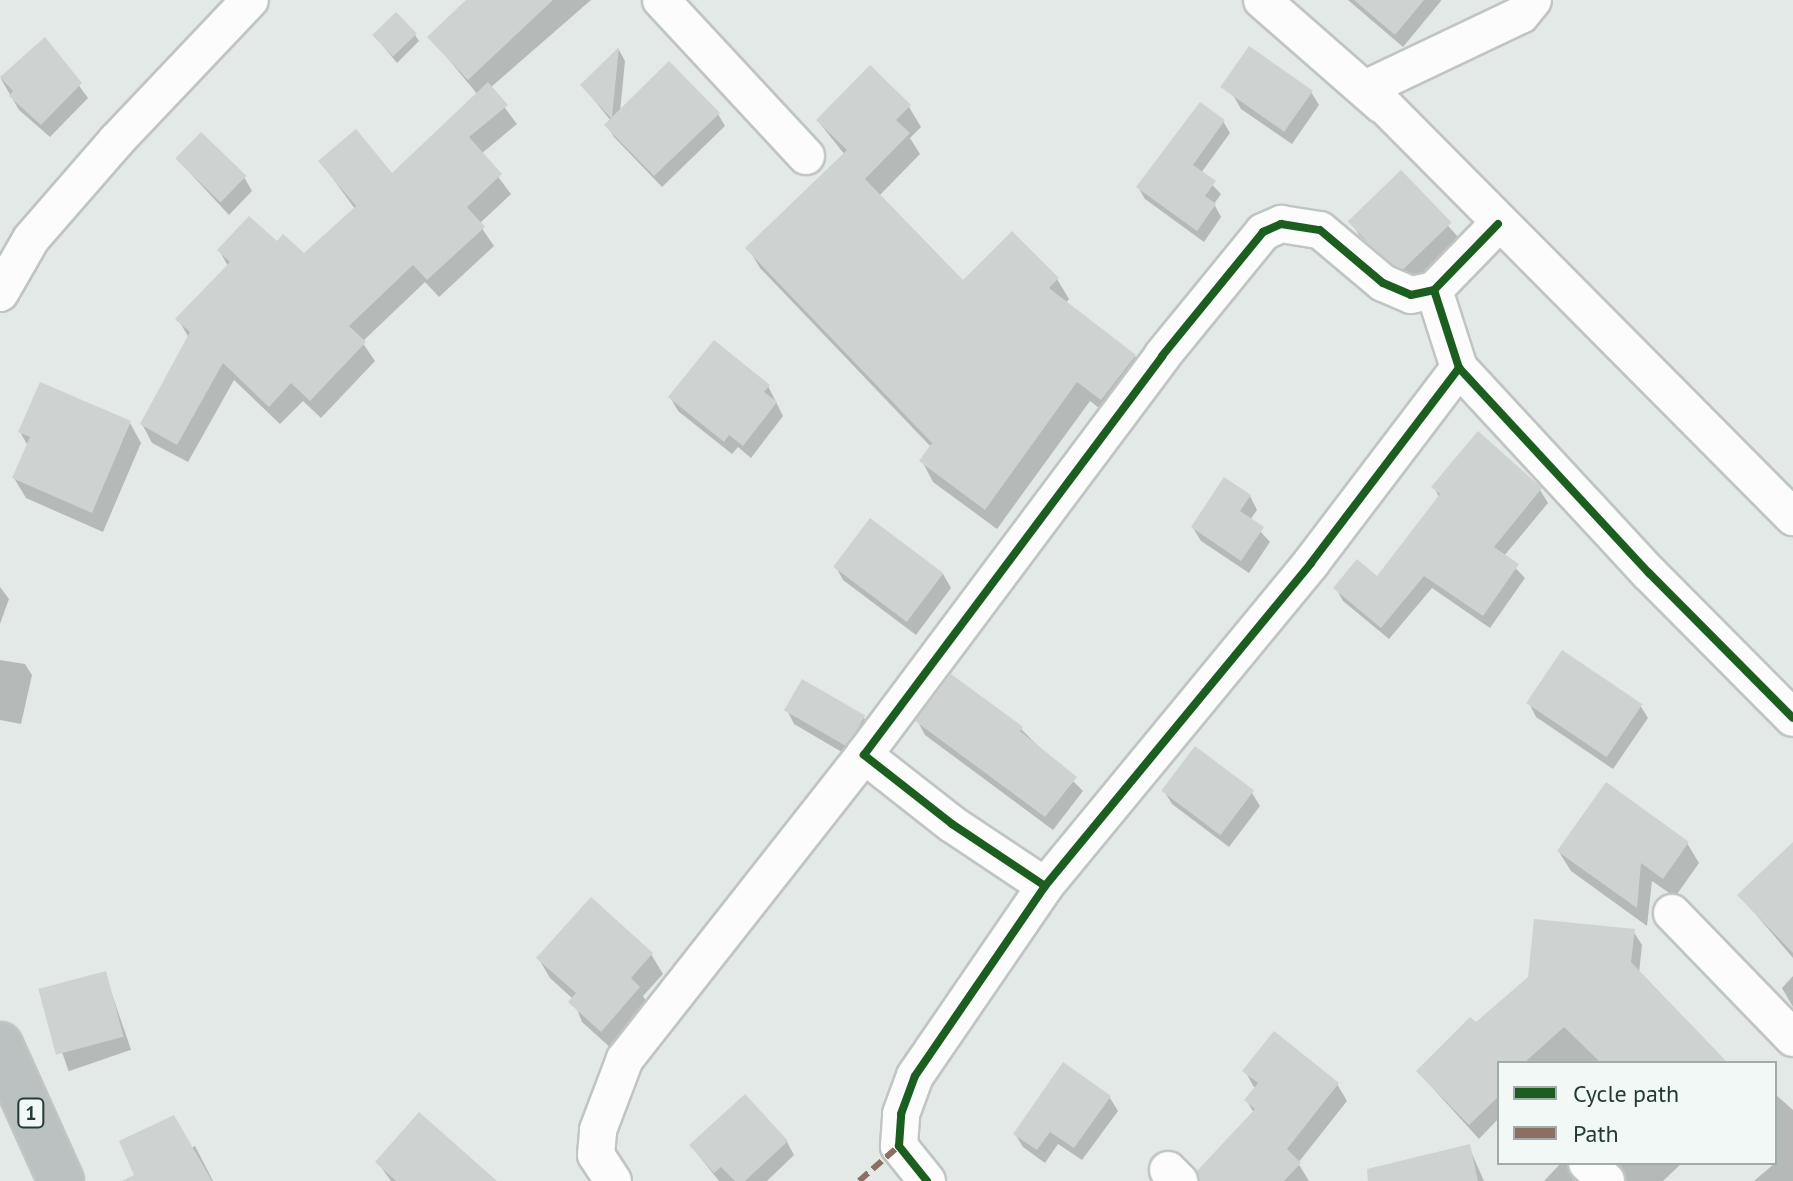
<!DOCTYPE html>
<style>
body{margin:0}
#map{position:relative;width:1793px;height:1181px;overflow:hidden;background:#e3e9e6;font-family:"PT Sans",sans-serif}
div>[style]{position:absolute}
.shadow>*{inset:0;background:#0003;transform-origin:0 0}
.building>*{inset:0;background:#ced2d1;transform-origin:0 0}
.roads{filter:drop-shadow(2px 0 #c0c5c3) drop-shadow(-2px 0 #c0c5c3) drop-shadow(0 2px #c0c5c3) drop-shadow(0 -2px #c0c5c3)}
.street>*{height:36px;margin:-18px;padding:0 18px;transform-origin:18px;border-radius:18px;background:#fbfcfb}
.highway>*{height:44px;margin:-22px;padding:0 22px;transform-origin:22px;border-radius:22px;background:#bbc1c0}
.quiet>*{height:6px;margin-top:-3px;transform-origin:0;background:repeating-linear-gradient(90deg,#8d6e63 0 12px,transparent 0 18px)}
.cycleway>*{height:8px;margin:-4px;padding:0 4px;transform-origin:4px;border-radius:4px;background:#1b5e20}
span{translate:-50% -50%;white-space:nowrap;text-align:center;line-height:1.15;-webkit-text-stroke:8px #f2f8f5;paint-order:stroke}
.shield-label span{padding:2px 6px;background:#f2f8f5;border:2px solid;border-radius:6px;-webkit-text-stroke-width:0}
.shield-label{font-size:20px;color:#233a36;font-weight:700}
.legend{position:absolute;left:1497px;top:1061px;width:280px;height:104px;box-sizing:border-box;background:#f2f8f5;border:2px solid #9faca9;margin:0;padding:10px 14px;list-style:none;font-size:24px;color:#233a36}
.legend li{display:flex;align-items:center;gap:16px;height:40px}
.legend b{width:40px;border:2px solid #9faca9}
</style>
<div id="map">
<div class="shadow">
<i style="clip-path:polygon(469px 0,591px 0,490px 88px,517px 124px,481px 154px,511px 194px,479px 224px,494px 246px,439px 297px,425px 282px,362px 342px,375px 361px,321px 418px,303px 401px,280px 424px,234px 380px,188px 462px,152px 443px,142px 424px,189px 338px,178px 319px,228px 266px,219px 250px,277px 244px,304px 256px,355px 209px,321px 162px,392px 175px,478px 95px,430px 37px)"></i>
<i style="clip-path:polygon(1348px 0,1441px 0,1441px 1px,1403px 47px)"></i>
<i style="clip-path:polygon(374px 35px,415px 35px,419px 41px,397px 63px)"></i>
<i style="clip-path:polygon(45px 39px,88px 98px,50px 137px,19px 110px,1px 79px)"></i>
<i style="clip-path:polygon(619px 50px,625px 61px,620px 112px,718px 114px,725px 126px,662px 187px,614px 137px,607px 125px,611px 121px,582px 85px)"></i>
<i style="clip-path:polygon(1311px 92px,1319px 105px,1292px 144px,1241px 109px,1233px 95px)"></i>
<i style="clip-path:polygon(909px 107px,921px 127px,910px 138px,920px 154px,879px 196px,962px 283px,1057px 279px,1069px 299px,1066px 303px,1135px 356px,1146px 377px,1113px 419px,1090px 401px,997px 529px,933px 482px,922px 461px,932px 448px,760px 268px,748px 248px,845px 155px,818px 121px)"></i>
<i style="clip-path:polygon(1223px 121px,1230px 133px,1201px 173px,1221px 194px,1214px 204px,1221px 217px,1204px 242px,1145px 199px,1138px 187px)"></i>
<i style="clip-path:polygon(178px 160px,244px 177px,252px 191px,229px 215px)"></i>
<i style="clip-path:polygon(1401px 173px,1458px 237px,1413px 282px,1359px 235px,1351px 222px)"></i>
<i style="clip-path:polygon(768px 386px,783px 416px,751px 458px,738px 447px,732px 454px,678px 411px,670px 397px)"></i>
<i style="clip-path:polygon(130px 423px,141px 443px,103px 532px,26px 498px,14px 478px,28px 446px,20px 432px)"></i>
<i style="clip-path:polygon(1434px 487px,1540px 490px,1548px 503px,1504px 556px,1525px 578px,1490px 628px,1432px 588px,1389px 639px,1343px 601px,1336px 588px,1378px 579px,1439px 497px)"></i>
<i style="clip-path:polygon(1250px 496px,1257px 510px,1250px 520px,1270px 542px,1249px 573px,1201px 541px,1193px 528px)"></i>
<i style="clip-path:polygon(836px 567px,943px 574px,951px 588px,916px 635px,843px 580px)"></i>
<i style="clip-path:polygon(0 587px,9px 599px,0 624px)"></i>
<i style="clip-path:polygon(0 660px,25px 664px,32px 675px,21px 724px,0 720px)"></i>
<i style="clip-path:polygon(1529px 703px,1640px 705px,1648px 718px,1613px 769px,1536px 717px)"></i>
<i style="clip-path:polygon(787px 710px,864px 718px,871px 731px,852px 758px,794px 724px)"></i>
<i style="clip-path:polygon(918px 722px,1021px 729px,1083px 791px,1053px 830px,925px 735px)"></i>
<i style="clip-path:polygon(1164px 791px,1252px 793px,1260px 806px,1229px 847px,1172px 804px)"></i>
<i style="clip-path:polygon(1687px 843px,1699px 863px,1675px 897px,1652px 881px,1647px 926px,1571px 871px,1559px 852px)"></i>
<i style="clip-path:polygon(1793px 845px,1793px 958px,1740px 896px)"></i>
<i style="clip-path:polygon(1633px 931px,1642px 945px,1639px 973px,1726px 1063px,1499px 1063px,1499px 1118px,1479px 1139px,1418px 1072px,1476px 1025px)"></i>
<i style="clip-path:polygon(651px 954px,663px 974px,643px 996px,650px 1008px,613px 1050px,582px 1022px,573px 999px,550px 978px,539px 959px)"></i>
<i style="left:105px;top:974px;width:80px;height:66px;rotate:71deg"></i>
<i style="clip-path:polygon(1793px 976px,1793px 1007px,1782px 988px)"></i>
<i style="clip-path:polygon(1063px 1065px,1110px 1098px,1118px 1111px,1082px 1160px,1058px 1144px,1045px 1163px,1023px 1147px,1015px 1134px)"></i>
<i style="clip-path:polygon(1245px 1071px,1337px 1084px,1347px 1101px,1298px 1163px,1309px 1181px,1201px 1181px,1254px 1113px,1246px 1100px,1255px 1089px)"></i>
<i style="clip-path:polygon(1775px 1094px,1793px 1110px,1793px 1181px,1754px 1181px,1775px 1163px)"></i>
<i style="clip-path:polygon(787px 1142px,794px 1155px,767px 1181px,719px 1181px,691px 1146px)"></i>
<i style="clip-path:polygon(195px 1146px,213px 1181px,142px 1181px,190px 1149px)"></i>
<i style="clip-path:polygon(1469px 1147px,1484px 1181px,1409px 1181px)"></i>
<i style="clip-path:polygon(378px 1163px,494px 1181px,391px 1181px)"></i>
<i style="clip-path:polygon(1561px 1163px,1575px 1163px,1575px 1181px,1544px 1181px)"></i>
<i style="clip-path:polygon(1613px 1163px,1682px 1163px,1663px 1181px,1627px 1181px)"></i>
</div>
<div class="building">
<i style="clip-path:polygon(466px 0,553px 0,468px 80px,427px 37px)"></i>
<i style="clip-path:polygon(1354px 0,1424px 0,1395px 35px)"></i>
<i style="left:396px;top:12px;width:30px;height:33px;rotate:46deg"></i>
<i style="clip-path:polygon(45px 37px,82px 83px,41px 125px,9px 96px,13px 91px,0 77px)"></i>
<i style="left:1249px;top:46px;width:78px;height:50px;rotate:35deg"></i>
<i style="clip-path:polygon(619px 47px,612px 117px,669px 61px,720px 113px,654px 176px,604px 125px,611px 118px,580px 85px)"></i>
<i style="clip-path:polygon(870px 65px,911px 105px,896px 120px,910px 133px,865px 179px,963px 280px,1012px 231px,1059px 278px,1049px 288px,1136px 355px,1101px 400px,1077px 382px,985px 510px,919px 461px,932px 443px,745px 248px,847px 150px,816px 120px)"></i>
<i style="clip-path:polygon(488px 82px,508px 105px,469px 137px,502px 174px,467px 207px,485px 227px,427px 280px,413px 265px,349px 326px,366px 342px,310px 401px,291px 383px,269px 407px,223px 363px,177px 445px,140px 424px,190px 332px,175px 319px,230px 262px,217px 250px,249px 216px,277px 241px,283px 234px,304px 253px,356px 206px,318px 161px,356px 129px,392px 173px)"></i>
<i style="clip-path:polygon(1200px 102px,1225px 120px,1193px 165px,1216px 181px,1205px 196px,1216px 204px,1197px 231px,1136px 187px)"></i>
<i style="left:201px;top:132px;width:63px;height:37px;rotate:44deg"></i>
<i style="left:1401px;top:170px;width:73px;height:74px;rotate:46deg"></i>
<i style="clip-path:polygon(714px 340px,770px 385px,764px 392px,777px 402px,743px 446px,729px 435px,724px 442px,668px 397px)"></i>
<i style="clip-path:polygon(40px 382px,131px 421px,92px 513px,12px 478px,30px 437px,18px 432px)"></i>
<i style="clip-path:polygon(1478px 431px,1542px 488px,1494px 547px,1519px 564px,1483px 616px,1424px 576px,1381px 628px,1333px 588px,1357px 559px,1377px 576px,1440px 494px,1431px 487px)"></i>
<i style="clip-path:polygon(1224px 477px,1251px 495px,1240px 511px,1264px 527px,1241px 561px,1191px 527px)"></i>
<i style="left:870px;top:518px;width:92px;height:61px;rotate:37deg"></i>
<i style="left:1562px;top:650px;width:97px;height:64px;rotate:34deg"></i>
<i style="clip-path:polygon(951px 674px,1023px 727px,1020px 731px,1077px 777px,1045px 817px,915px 721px)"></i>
<i style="left:802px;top:679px;width:73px;height:36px;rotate:30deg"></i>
<i style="left:1195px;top:746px;width:74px;height:56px;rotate:37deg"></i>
<i style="clip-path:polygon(1606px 782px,1689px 842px,1663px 879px,1641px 863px,1637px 908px,1557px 851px)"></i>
<i style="clip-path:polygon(1793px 842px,1793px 953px,1737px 895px)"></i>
<i style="clip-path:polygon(591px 897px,653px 953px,631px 978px,640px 987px,601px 1032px,568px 1002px,576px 993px,536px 958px)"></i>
<i style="clip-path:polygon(1534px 919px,1635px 929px,1631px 962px,1728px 1063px,1601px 1063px,1564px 1027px,1524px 1063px,1499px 1063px,1499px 1096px,1469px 1125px,1416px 1071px,1470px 1017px,1476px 1022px,1528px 977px)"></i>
<i style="left:106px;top:971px;width:68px;height:70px;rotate:75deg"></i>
<i style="clip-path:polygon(1274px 1031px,1339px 1083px,1287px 1149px,1301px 1163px,1284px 1181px,1199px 1181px,1197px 1171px,1255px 1109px,1244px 1100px,1258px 1083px,1242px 1071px)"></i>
<i style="clip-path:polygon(1063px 1062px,1111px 1096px,1074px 1148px,1050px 1132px,1037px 1150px,1013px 1134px)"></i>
<i style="clip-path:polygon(745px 1094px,788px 1141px,745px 1181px,735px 1181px,721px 1167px,714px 1173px,689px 1145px)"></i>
<i style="clip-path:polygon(419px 1112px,497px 1181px,396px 1181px,375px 1162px)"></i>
<i style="clip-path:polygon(174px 1115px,212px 1181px,122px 1181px,134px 1175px,119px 1141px)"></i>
<i style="clip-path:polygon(1470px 1144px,1478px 1181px,1368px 1181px,1367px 1169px)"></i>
</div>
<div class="roads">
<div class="street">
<i style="left:661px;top:0;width:213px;rotate:47.1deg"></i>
<i style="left:1262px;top:0;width:158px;rotate:41.2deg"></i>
<i style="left:1367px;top:88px;width:605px;rotate:45.2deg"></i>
<i style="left:1381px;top:104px;width:21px;rotate:-131deg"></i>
<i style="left:1367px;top:88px;width:170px;rotate:-25.4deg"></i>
<i style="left:1521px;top:15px;width:19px;rotate:-51deg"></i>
<i style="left:1434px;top:290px;width:82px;rotate:72.2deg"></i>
<i style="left:1459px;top:368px;width:280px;rotate:47.2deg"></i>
<i style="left:1649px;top:573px;width:204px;rotate:45.2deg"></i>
<i style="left:0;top:293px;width:62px;rotate:-60.1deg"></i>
<i style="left:31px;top:239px;width:131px;rotate:-49deg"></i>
<i style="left:117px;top:140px;width:193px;rotate:-46.5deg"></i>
<i style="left:1045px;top:886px;width:418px;rotate:-50.5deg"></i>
<i style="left:1311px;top:563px;width:245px;rotate:-52.8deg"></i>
<i style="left:1672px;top:913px;width:174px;rotate:45.9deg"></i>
<i style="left:1587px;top:1163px;width:26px;rotate:43deg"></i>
<i style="left:1168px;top:1170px;width:16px;rotate:45deg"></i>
<i style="left:613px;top:1181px;width:31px;rotate:-123deg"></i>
<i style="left:596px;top:1155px;width:25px;rotate:-85deg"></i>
<i style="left:598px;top:1130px;width:76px;rotate:-69.2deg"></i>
<i style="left:625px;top:1059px;width:387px;rotate:-51.8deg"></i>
<i style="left:927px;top:1181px;width:45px;rotate:-128.7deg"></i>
<i style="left:899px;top:1146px;width:32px;rotate:-86deg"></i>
<i style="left:901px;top:1114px;width:40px;rotate:-69.8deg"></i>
<i style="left:915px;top:1076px;width:230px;rotate:-55.6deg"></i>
<i style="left:1045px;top:886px;width:112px;rotate:-146.3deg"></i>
<i style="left:952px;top:824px;width:112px;rotate:-141.9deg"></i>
<i style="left:864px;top:755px;width:498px;rotate:-53.2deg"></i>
<i style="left:1162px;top:356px;width:160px;rotate:-50.8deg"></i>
<i style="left:1263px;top:232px;width:20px;rotate:-24deg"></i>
<i style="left:1281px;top:224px;width:39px;rotate:9deg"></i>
<i style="left:1320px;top:230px;width:82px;rotate:40.1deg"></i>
<i style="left:1383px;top:283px;width:30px;rotate:23deg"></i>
<i style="left:1411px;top:295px;width:24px;rotate:-12deg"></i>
<i style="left:1434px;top:290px;width:92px;rotate:-45.9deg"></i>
</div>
<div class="highway">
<i style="left:0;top:1045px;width:149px;rotate:65.8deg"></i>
</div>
</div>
<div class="quiet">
<i style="left:859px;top:1181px;width:53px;rotate:-41.2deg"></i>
</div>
<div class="cycleway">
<i style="left:1434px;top:290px;width:82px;rotate:72.2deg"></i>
<i style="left:1459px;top:368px;width:280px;rotate:47.2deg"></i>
<i style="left:1649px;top:573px;width:204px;rotate:45.2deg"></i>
<i style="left:1045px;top:886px;width:418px;rotate:-50.5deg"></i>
<i style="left:1311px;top:563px;width:245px;rotate:-52.8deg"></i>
<i style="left:927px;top:1181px;width:45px;rotate:-128.7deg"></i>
<i style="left:899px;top:1146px;width:32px;rotate:-86deg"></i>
<i style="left:901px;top:1114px;width:40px;rotate:-69.8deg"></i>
<i style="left:915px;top:1076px;width:230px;rotate:-55.6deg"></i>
<i style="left:1045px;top:886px;width:112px;rotate:-146.3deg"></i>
<i style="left:952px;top:824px;width:112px;rotate:-141.9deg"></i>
<i style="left:864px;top:755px;width:498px;rotate:-53.2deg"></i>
<i style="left:1162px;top:356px;width:160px;rotate:-50.8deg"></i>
<i style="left:1263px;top:232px;width:20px;rotate:-24deg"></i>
<i style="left:1281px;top:224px;width:39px;rotate:9deg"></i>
<i style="left:1320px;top:230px;width:82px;rotate:40.1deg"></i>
<i style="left:1383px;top:283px;width:30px;rotate:23deg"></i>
<i style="left:1411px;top:295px;width:24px;rotate:-12deg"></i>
<i style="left:1434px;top:290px;width:92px;rotate:-45.9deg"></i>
</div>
<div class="shield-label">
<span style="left:31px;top:1113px">1</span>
</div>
<ul class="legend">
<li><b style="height:10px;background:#1b5e20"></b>Cycle path</li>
<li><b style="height:10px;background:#8d6e63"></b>Path</li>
</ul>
</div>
